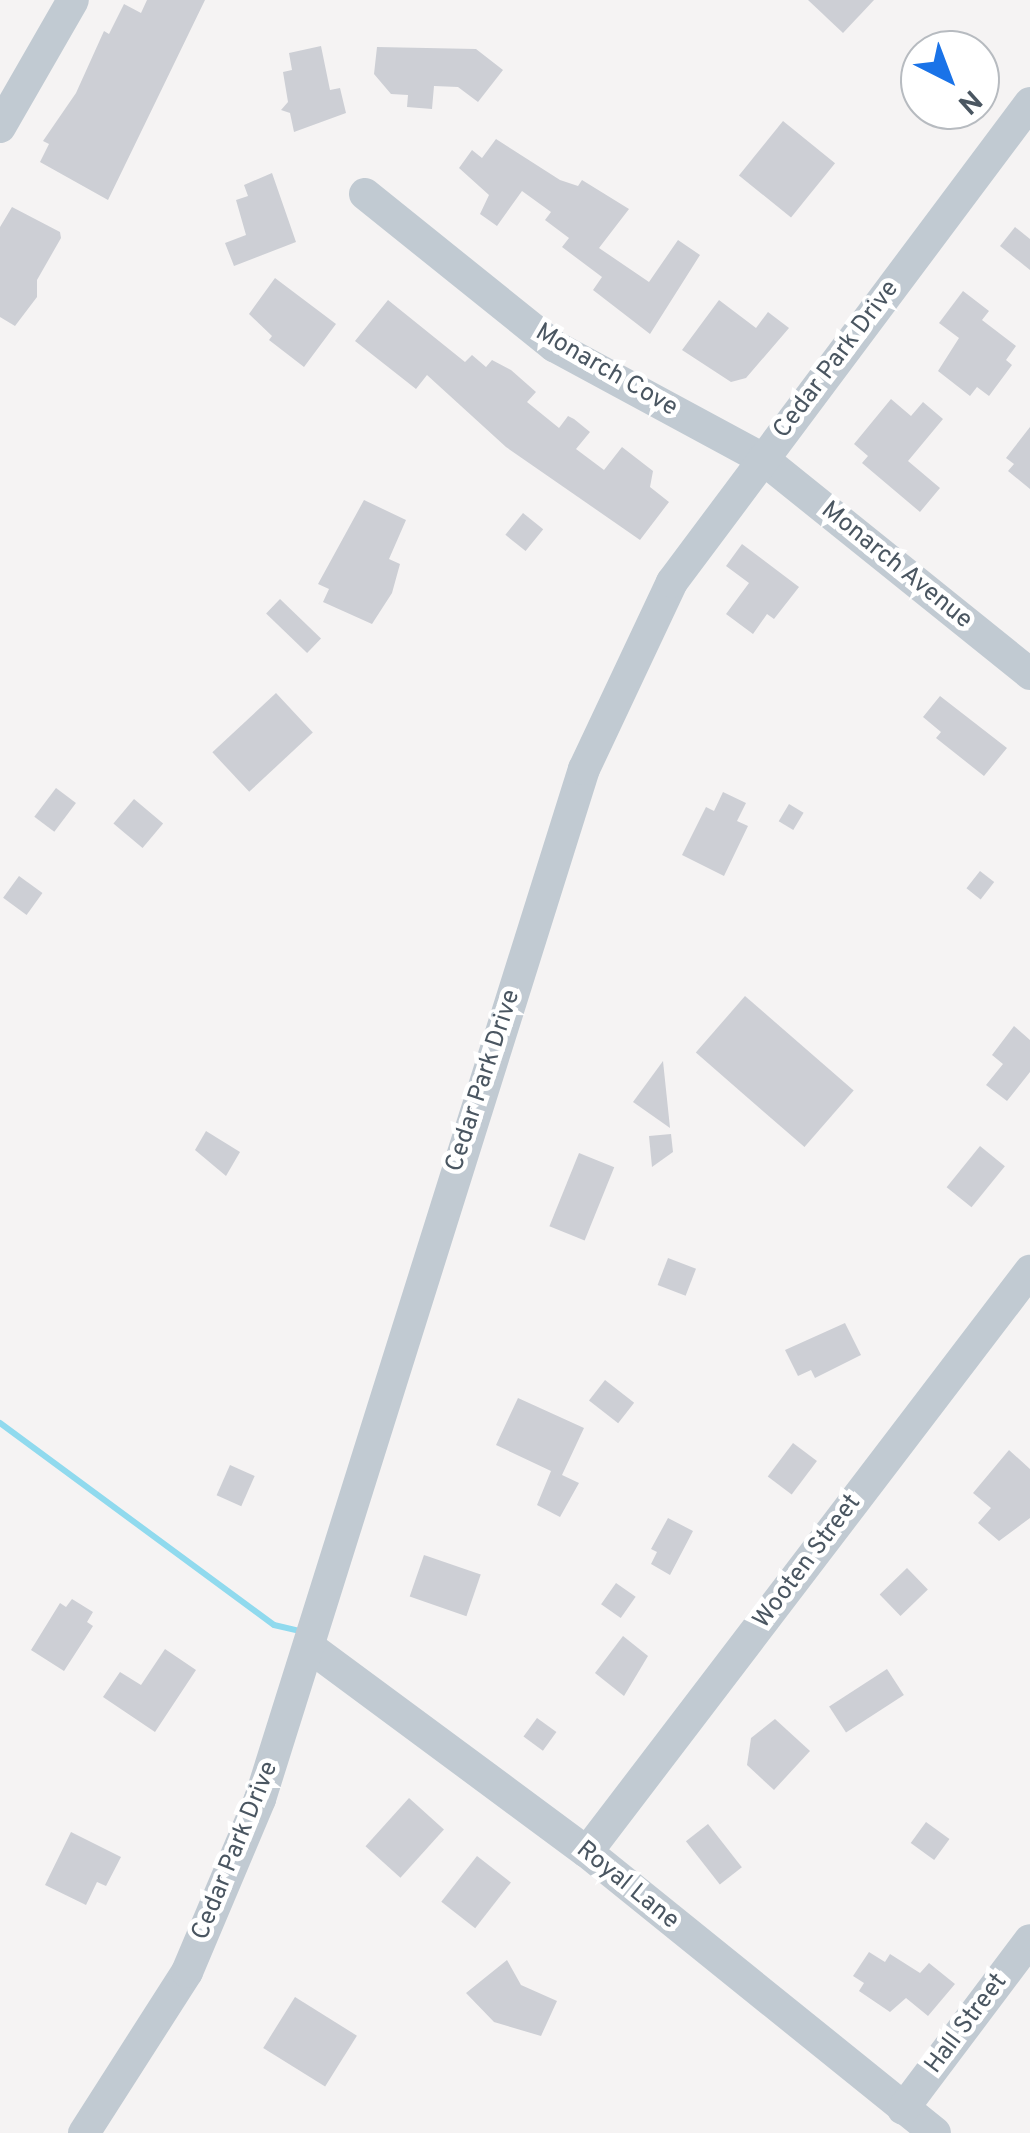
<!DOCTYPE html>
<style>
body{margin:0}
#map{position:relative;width:1030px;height:2133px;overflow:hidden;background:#f5f3f3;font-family:Overpass,sans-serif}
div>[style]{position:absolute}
.stream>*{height:6px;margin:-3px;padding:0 3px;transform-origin:3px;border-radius:3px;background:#90daee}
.building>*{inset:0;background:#cdcfd5;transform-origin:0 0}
.minor>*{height:32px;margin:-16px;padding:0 16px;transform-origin:16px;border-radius:16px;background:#c1cad2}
span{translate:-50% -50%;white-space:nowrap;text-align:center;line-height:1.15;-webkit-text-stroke:9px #fff;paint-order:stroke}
.street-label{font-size:25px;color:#4a5661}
.north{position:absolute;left:900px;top:30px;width:100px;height:100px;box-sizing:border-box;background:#fff;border:2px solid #b7bbc0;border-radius:50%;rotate:138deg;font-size:28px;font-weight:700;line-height:40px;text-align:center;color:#4a5661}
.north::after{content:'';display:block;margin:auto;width:35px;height:45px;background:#1a73e8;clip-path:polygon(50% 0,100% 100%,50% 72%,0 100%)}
</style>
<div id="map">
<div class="stream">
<i style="left:0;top:1423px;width:340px;rotate:36.4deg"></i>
<i style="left:274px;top:1625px;width:27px;rotate:13deg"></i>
</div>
<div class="building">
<i style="clip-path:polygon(147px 0,205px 0,108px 200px,40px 162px,49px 144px,43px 141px,76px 93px,104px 31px,109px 34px,124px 4px,141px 13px)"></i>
<i style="clip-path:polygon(808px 0,874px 0,843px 33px)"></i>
<i style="clip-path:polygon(321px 46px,330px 90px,340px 88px,346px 113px,294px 132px,290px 113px,281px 110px,288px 102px,283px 72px,292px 70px,289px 53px)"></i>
<i style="clip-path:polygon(377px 47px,476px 49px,503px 70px,478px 102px,458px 87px,434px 86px,432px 109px,407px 107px,408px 95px,391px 94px,374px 74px)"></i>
<i style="left:783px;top:121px;width:67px;height:70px;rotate:39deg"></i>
<i style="clip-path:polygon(496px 139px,560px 180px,578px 186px,582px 180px,629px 209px,599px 248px,649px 282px,678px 240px,700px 255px,650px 334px,593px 290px,602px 277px,562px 247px,569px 238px,545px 220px,551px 212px,522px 191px,497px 226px,480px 214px,489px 195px,459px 168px,472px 150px,482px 158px)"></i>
<i style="clip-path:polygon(272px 173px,296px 242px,234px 266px,225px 243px,246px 235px,236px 200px,248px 196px,244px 185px)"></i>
<i style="clip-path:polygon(12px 207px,60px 232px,61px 238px,37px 280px,37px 297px,15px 326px,0 317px,0 227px)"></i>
<i style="clip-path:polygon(1015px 227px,1030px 239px,1030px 270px,1000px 246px)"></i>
<i style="clip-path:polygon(275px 278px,336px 324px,304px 367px,269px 340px,272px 336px,249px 314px)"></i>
<i style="clip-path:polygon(963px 291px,989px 311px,982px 320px,1016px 346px,1006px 360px,1012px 365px,989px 396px,977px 387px,970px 396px,938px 371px,959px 338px,939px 323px)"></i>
<i style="clip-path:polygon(388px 300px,465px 362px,472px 355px,486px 367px,492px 360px,511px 370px,536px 392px,527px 402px,559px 428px,568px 416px,574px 419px,590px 432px,576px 449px,604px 470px,622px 447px,653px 471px,650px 487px,669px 502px,640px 540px,506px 447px,427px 375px,416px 389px,355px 341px)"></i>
<i style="clip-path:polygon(719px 300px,756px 328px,768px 312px,789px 328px,746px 378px,731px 382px,682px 350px)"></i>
<i style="clip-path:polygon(891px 399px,911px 416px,923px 402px,943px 419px,908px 461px,940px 488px,920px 512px,862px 463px,868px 456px,854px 444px)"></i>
<i style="clip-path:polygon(1030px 427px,1030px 489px,1008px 471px,1014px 464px,1006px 458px)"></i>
<i style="clip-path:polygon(364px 500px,406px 520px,389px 559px,400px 564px,392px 593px,372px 624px,323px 602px,329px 589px,318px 584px)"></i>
<i style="left:523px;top:513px;width:26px;height:28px;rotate:39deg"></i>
<i style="clip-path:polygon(742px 544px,799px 587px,774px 619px,767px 614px,753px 634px,726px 614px,749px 583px,726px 566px)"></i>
<i style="left:280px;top:599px;width:57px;height:20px;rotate:44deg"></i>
<i style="left:276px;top:693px;width:54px;height:87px;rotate:47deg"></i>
<i style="clip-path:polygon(940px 696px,1007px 748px,984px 776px,936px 738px,941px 732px,923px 717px)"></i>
<i style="left:56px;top:788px;width:25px;height:36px;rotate:37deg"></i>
<i style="clip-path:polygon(723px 792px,746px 803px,737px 821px,748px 826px,724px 876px,682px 855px,706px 807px,714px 811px)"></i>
<i style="left:134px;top:799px;width:38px;height:32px;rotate:40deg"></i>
<i style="left:789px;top:804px;width:17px;height:20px;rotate:31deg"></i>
<i style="left:980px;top:871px;width:18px;height:22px;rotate:38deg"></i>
<i style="left:19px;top:876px;width:29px;height:27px;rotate:36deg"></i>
<i style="left:745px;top:996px;width:144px;height:75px;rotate:41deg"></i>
<i style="clip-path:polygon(1014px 1026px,1030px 1040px,1030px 1072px,1007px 1101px,986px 1085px,1003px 1064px,992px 1055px)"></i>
<i style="clip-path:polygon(663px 1061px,670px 1128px,633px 1102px)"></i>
<i style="clip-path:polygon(206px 1131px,240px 1152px,226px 1176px,195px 1150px)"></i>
<i style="clip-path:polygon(671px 1134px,673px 1152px,652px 1167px,649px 1136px)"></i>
<i style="left:980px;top:1146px;width:32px;height:53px;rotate:39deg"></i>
<i style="left:579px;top:1153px;width:38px;height:79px;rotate:22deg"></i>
<i style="left:668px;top:1258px;width:30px;height:29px;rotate:21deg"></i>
<i style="clip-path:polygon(845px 1323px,861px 1355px,815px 1378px,811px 1370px,798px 1376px,785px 1350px)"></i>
<i style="left:605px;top:1380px;width:37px;height:26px;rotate:38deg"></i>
<i style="clip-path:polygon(518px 1398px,584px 1428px,562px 1475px,579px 1483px,560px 1517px,537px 1505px,551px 1471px,496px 1445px)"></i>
<i style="left:793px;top:1443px;width:30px;height:42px;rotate:37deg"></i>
<i style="clip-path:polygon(1009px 1450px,1030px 1469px,1030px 1518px,999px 1541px,978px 1523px,991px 1508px,973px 1493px)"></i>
<i style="left:230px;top:1465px;width:27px;height:33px;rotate:24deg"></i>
<i style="clip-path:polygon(668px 1518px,693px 1531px,670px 1575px,651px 1564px,657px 1552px,651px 1549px)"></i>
<i style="left:424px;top:1555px;width:60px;height:44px;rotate:19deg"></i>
<i style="left:907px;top:1568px;width:30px;height:38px;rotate:46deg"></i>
<i style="left:616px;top:1583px;width:24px;height:26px;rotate:35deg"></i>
<i style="clip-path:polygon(72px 1599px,93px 1612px,87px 1622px,93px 1626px,64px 1671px,31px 1650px,60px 1603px,66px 1607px)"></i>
<i style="clip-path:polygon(623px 1636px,648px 1656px,624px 1696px,595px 1673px)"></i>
<i style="clip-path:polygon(165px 1649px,196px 1670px,155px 1732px,103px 1697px,120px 1672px,141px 1685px)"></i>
<i style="left:887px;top:1669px;width:31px;height:69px;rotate:57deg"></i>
<i style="left:537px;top:1718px;width:24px;height:23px;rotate:36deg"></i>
<i style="clip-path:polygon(775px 1719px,810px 1751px,774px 1790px,747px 1765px,751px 1738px)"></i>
<i style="left:409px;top:1798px;width:47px;height:65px;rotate:42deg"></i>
<i style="left:926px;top:1822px;width:29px;height:26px;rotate:36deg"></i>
<i style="left:708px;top:1824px;width:55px;height:28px;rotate:52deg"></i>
<i style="clip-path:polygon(71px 1832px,121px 1857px,106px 1886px,97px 1882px,86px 1905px,45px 1885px)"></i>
<i style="left:477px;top:1856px;width:43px;height:58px;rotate:38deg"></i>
<i style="clip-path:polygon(869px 1952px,885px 1962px,890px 1954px,920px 1973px,929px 1963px,955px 1984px,928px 2016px,906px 1998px,890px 2012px,859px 1991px,864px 1983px,853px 1976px)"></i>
<i style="clip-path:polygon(507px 1960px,521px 1985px,557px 2001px,541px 2036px,494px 2022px,466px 1993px)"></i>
<i style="left:295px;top:1997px;width:73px;height:60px;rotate:32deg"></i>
</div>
<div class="minor">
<i style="left:0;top:127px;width:146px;rotate:-60.1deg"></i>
<i style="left:365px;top:194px;width:243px;rotate:38.8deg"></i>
<i style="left:554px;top:346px;width:238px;rotate:28.4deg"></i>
<i style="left:763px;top:459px;width:343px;rotate:38.8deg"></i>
<i style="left:311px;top:1648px;width:343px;rotate:36.5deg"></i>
<i style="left:587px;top:1852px;width:447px;rotate:38.9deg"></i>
<i style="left:587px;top:1852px;width:731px;rotate:-52.68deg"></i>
<i style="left:903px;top:2109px;width:211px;rotate:-53.1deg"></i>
<i style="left:84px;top:2133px;width:191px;rotate:-57.4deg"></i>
<i style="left:187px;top:1972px;width:188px;rotate:-67.1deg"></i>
<i style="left:260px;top:1799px;width:1080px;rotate:-72.54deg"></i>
<i style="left:584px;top:769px;width:207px;rotate:-64.8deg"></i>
<i style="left:672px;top:582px;width:598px;rotate:-53.23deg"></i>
</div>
<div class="street-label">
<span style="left:837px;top:360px;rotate:-53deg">Cedar Park Drive</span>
<span style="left:606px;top:371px;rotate:30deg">Monarch Cove</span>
<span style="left:896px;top:566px;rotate:39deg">Monarch Avenue</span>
<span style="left:484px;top:1081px;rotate:-72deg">Cedar Park Drive</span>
<span style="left:808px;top:1562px;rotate:-53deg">Wooten Street</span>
<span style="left:236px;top:1851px;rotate:-68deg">Cedar Park Drive</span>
<span style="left:627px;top:1886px;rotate:39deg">Royal Lane</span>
<span style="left:967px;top:2024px;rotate:-53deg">Hall Street</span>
</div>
<div class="north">N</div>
</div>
